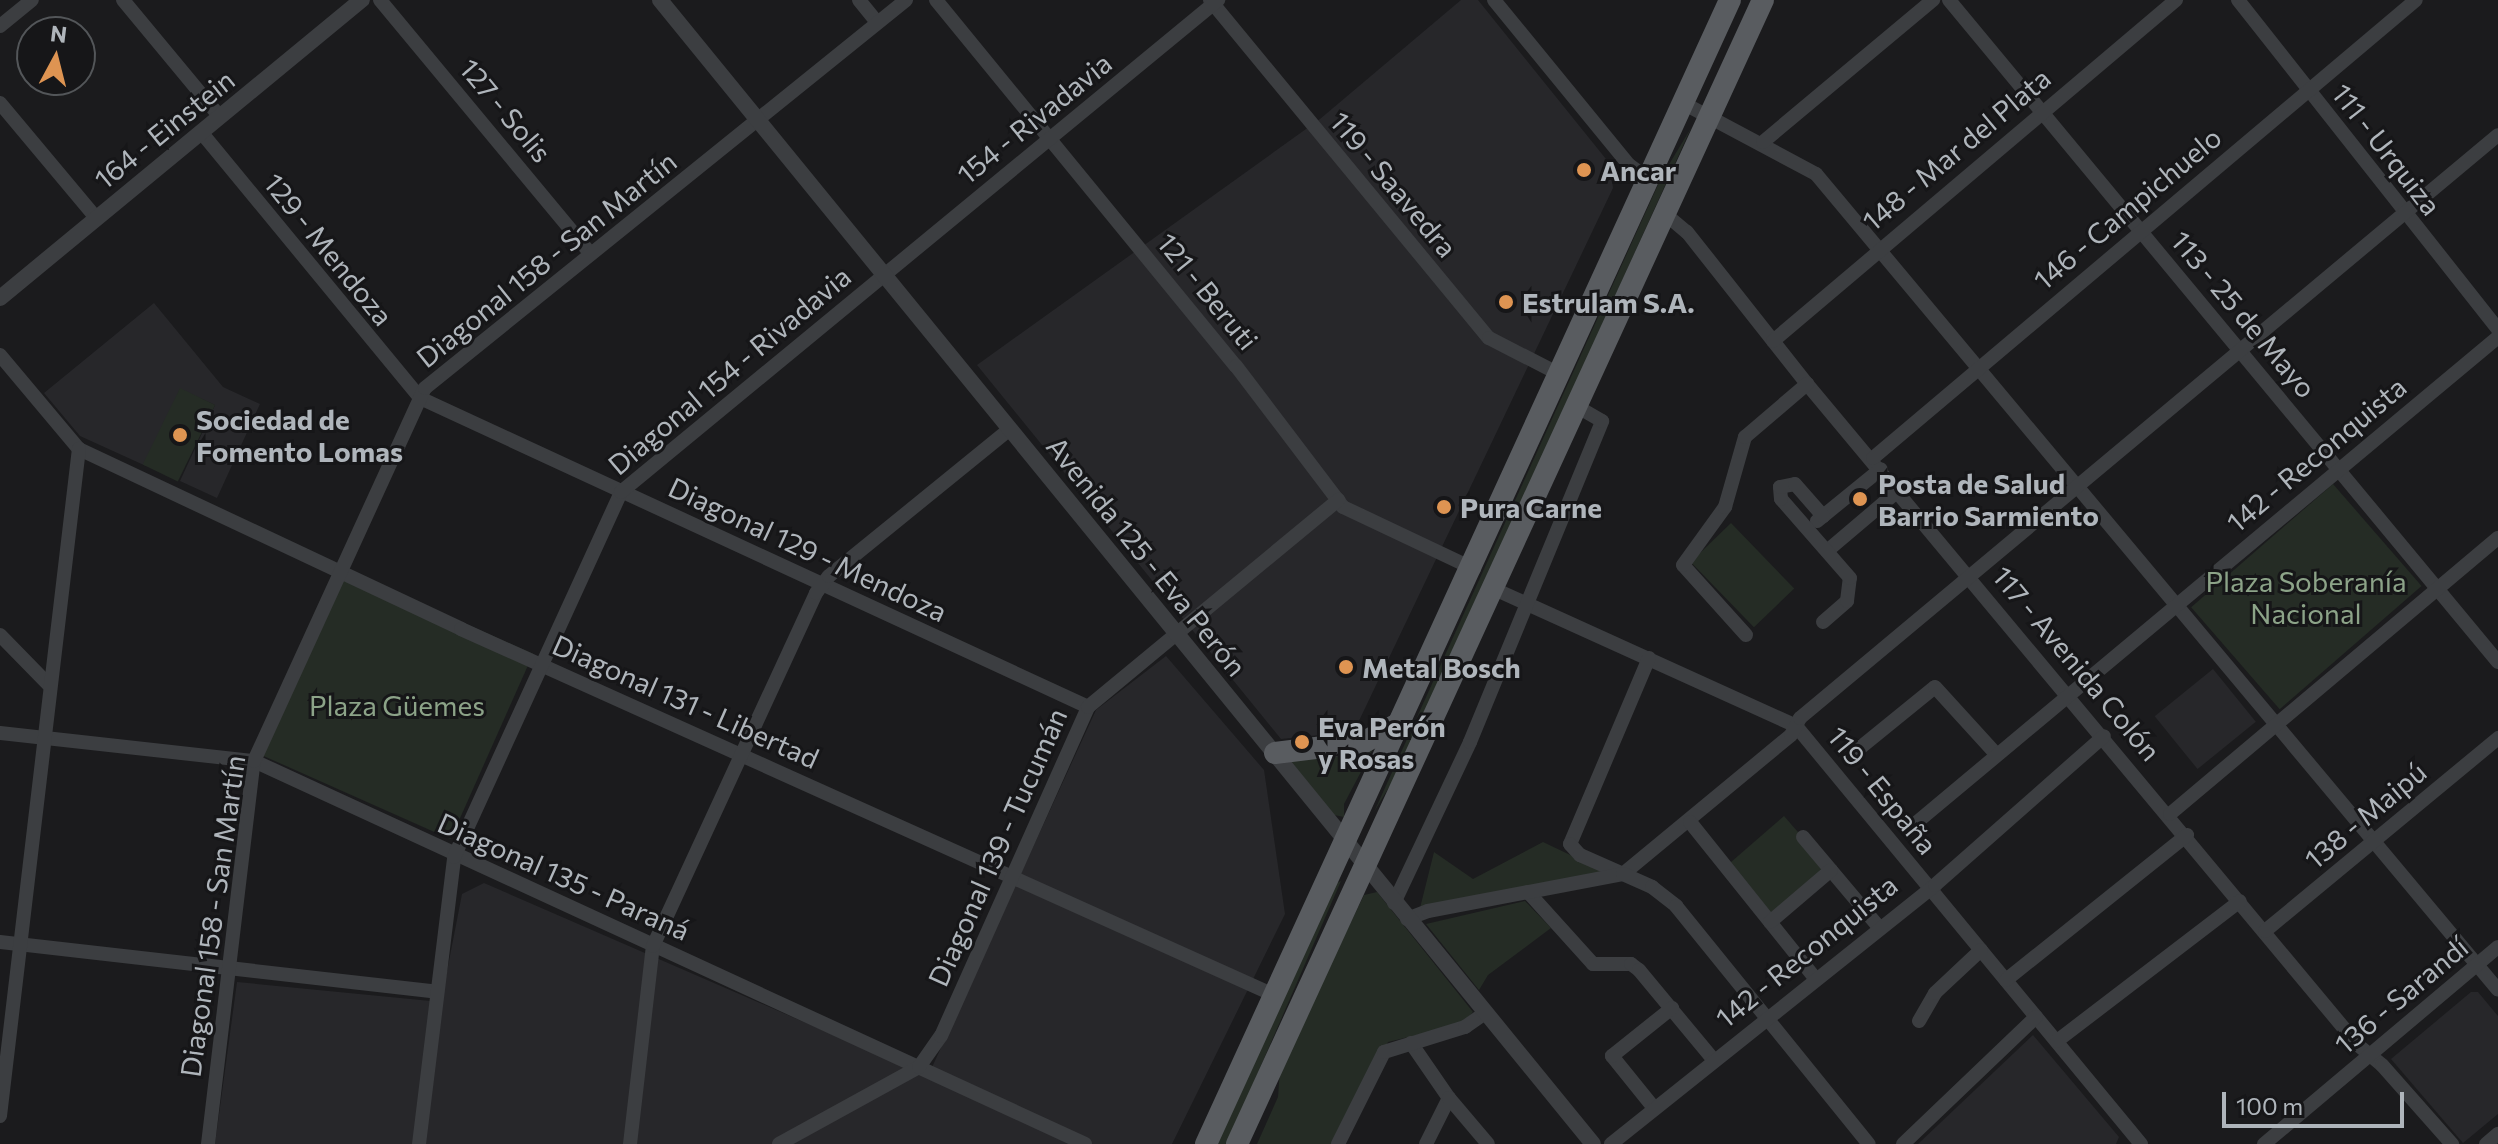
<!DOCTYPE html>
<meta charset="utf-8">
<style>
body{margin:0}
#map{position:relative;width:2498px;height:1144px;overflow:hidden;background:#1b1b1d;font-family:Commissioner,sans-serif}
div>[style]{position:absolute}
.built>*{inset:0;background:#27272a;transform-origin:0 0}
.green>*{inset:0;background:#252c25;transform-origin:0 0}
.minor>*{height:14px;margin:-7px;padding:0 7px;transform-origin:7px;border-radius:7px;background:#3c3e41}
.tertiary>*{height:16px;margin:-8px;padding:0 8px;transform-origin:8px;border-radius:8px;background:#3c3e41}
.primary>*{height:22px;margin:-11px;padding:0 11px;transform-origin:11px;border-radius:11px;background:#595c60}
.dots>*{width:22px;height:22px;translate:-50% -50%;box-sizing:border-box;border:4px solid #161618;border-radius:50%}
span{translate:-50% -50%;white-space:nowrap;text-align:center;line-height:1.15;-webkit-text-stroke:6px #161618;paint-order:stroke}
.street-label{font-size:28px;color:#afb5bb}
.poi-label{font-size:28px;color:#afb5bb;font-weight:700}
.left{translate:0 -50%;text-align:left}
.park-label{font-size:28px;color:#8ca388}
.north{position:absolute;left:16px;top:16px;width:80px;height:80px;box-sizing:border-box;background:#161618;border:2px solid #535659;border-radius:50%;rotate:7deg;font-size:22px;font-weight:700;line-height:32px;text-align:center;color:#afb5bb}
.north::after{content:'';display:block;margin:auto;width:28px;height:36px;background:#de9452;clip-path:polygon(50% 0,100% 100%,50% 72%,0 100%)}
.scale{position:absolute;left:2222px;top:1092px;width:182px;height:36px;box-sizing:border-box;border:4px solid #afb5bb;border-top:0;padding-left:10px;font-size:24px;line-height:28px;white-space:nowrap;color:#afb5bb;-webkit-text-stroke:6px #161618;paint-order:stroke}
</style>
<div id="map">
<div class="built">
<i style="clip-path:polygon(1461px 0,1478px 0,1610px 164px,1613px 188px,1357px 725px,1349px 732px,1281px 739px,977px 365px,1320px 119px)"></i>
<i style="clip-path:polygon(154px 303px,223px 387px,260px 404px,217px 498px,180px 481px,215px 405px,180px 389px,146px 466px,80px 436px,44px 393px)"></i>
<i style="clip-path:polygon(1166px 656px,1264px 770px,1285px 914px,1172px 1144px,215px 1144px,237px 982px,441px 1002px,462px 894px,484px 883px,928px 1076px,1096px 710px)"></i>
<i style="left:2213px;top:669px;width:68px;height:75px;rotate:51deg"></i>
<i style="clip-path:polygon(2471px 992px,2478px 992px,2498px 1016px,2498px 1114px,2463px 1143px,2391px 1059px)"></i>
<i style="clip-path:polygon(2033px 1035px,2119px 1137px,2116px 1144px,1918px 1144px)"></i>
</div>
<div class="green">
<i style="clip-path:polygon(1691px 128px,1406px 759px,1374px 812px,1662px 176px)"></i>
<i style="left:180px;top:388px;width:39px;height:85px;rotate:26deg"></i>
<i style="left:2333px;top:484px;width:135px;height:188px;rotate:49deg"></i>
<i style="left:1731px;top:523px;width:91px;height:56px;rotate:46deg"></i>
<i style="left:345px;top:570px;width:206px;height:203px;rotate:24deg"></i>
<i style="clip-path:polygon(1373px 749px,1344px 804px,1344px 817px,1334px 815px,1291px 763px,1292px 758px)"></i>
<i style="left:1784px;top:816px;width:72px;height:77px;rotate:49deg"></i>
<i style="clip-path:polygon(1543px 842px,1606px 872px,1420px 908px,1434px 852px,1473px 879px)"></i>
<i style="clip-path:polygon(1341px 881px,1227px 1144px,1217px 1144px,1335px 884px)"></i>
<i style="clip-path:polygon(1377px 892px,1473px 1012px,1462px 1024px,1388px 1042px,1334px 1144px,1257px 1144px,1278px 1097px,1280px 1069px,1364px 895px)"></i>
<i style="clip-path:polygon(1525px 901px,1551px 928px,1488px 975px,1479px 990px,1426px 924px)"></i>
</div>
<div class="minor">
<i style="left:123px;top:0;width:152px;rotate:50.3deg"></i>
<i style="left:380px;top:0;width:330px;rotate:50.3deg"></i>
<i style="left:859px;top:0;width:28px;rotate:51deg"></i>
<i style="left:936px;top:0;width:473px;rotate:50.7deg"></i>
<i style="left:1236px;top:366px;width:177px;rotate:52.8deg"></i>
<i style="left:1343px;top:507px;width:145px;rotate:25.3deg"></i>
<i style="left:1210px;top:0;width:438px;rotate:50.5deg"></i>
<i style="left:1489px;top:338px;width:81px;rotate:27.2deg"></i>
<i style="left:1494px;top:0;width:213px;rotate:50.7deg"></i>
<i style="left:1629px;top:165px;width:26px;rotate:36deg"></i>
<i style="left:1949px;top:0;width:860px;rotate:50.33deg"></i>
<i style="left:2238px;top:0;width:419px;rotate:51.7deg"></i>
<i style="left:0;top:26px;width:41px;rotate:-39.1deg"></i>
<i style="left:0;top:103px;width:150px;rotate:50.1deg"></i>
<i style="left:1683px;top:103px;width:151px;rotate:28.1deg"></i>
<i style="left:1816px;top:174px;width:1063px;rotate:50.11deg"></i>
<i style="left:201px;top:132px;width:345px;rotate:50.5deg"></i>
<i style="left:420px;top:398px;width:736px;rotate:24.82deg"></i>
<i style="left:1763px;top:142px;width:222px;rotate:-39.9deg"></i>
<i style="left:1664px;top:213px;width:30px;rotate:40deg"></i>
<i style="left:1687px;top:232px;width:194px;rotate:51.7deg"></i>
<i style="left:1807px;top:384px;width:861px;rotate:50.19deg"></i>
<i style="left:2358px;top:1045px;width:31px;rotate:40deg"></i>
<i style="left:2382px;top:1065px;width:106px;rotate:48.5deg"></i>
<i style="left:1773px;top:341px;width:528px;rotate:-40.24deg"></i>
<i style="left:0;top:355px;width:123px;rotate:50deg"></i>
<i style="left:79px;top:449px;width:422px;rotate:25.2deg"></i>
<i style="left:461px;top:629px;width:892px;rotate:24.24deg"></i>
<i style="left:1873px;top:458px;width:710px;rotate:-40.15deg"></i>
<i style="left:1817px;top:521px;width:82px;rotate:-39.1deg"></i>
<i style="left:1827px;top:551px;width:94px;rotate:-40.3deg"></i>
<i style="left:1492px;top:588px;width:334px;rotate:24.4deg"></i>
<i style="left:1796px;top:726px;width:542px;rotate:50.47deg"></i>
<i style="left:1823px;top:622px;width:32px;rotate:-41deg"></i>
<i style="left:1847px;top:601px;width:23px;rotate:-83deg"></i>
<i style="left:1850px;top:578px;width:105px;rotate:-131.1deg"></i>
<i style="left:1781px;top:499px;width:12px;rotate:-95deg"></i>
<i style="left:1780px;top:487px;width:15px;rotate:-11deg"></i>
<i style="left:1795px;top:484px;width:43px;rotate:48.8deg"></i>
<i style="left:0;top:635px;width:69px;rotate:45.6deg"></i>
<i style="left:1746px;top:635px;width:94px;rotate:-132deg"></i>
<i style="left:1683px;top:565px;width:72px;rotate:-54.1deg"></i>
<i style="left:1725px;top:507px;width:73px;rotate:-74.1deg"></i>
<i style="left:1745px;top:437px;width:82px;rotate:-40.5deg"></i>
<i style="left:1649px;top:658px;width:202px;rotate:113deg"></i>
<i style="left:1570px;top:844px;width:15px;rotate:48deg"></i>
<i style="left:1580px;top:855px;width:47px;rotate:23.8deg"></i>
<i style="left:1623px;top:874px;width:218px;rotate:-39.6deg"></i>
<i style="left:1791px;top:735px;width:19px;rotate:-62deg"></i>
<i style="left:1800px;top:718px;width:909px;rotate:-39.87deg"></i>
<i style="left:0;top:733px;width:256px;rotate:6.3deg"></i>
<i style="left:254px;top:761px;width:915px;rotate:24.74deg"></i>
<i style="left:1850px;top:756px;width:109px;rotate:-39.1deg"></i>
<i style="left:1935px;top:687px;width:89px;rotate:47.7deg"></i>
<i style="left:2170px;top:814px;width:429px;rotate:-40.1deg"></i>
<i style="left:1690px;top:822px;width:200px;rotate:51.3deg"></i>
<i style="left:1910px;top:828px;width:766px;rotate:-39.86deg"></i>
<i style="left:1803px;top:837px;width:116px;rotate:49.9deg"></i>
<i style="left:1528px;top:892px;width:97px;rotate:47.9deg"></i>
<i style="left:1593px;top:964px;width:38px"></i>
<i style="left:1631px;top:964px;width:10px;rotate:37deg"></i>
<i style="left:1639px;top:970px;width:116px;rotate:50.3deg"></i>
<i style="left:1394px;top:903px;width:178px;rotate:-64.7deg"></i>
<i style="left:1470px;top:742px;width:347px;rotate:-67.6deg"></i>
<i style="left:1602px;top:421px;width:30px;rotate:-150deg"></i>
<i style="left:1407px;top:919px;width:22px;rotate:-21deg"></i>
<i style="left:1428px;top:911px;width:198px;rotate:-10.7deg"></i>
<i style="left:1623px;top:874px;width:32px;rotate:24deg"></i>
<i style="left:1652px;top:887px;width:31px;rotate:38deg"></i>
<i style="left:1676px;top:906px;width:306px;rotate:51deg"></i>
<i style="left:1770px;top:922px;width:80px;rotate:-40.4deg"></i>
<i style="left:2265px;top:931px;width:303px;rotate:-39.6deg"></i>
<i style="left:0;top:942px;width:440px;rotate:6.5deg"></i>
<i style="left:2006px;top:980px;width:232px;rotate:-38.7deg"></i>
<i style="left:1919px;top:1021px;width:32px;rotate:-60deg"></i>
<i style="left:1935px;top:993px;width:63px;rotate:-43.1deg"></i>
<i style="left:2057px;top:1041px;width:230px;rotate:-37.4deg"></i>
<i style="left:1411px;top:1043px;width:67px;rotate:55.4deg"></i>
<i style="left:1449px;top:1098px;width:51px;rotate:116.6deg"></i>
<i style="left:1449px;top:1098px;width:60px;rotate:49.7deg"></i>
<i style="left:1654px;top:1108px;width:67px;rotate:-128.9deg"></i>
<i style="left:1612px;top:1056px;width:77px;rotate:-38.7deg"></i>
<i style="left:0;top:1116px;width:672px;rotate:-83.25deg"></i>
<i style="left:208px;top:1144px;width:386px;rotate:-83.2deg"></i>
<i style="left:254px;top:761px;width:410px;rotate:-65.4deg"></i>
<i style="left:425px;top:388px;width:618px;rotate:-38.89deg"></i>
<i style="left:419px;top:1144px;width:289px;rotate:-83deg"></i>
<i style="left:454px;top:857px;width:401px;rotate:-65.4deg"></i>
<i style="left:621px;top:492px;width:774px;rotate:-39.49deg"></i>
<i style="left:630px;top:1144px;width:199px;rotate:-83.4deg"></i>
<i style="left:653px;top:946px;width:389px;rotate:-65.2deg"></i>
<i style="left:816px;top:593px;width:21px;rotate:-53deg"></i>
<i style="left:829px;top:576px;width:233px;rotate:-39.1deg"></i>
<i style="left:779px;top:1144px;width:160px;rotate:-28.8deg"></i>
<i style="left:919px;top:1067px;width:38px;rotate:-55deg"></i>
<i style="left:941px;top:1036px;width:360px;rotate:-65.9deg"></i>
<i style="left:1088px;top:707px;width:325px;rotate:-39.6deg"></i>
<i style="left:1338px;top:1144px;width:103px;rotate:-63.4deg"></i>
<i style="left:1384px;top:1052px;width:85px;rotate:-17.2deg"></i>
<i style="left:1465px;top:1027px;width:24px;rotate:-35deg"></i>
<i style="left:1611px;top:1144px;width:415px;rotate:-38.6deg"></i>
<i style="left:1935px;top:885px;width:225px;rotate:-41.4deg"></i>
<i style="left:1903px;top:1144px;width:184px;rotate:-43.7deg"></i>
<i style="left:2264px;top:1144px;width:306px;rotate:-40.1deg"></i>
<i style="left:2486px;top:1144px;width:16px;rotate:-40deg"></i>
</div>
<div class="tertiary">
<i style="left:660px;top:0;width:1476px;rotate:50.8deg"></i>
<i style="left:0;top:298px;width:469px;rotate:-39.5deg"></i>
</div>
<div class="primary">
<i style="left:1275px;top:753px;width:90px;rotate:-7deg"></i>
<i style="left:1364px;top:742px;width:40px;rotate:-28deg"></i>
<i style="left:1206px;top:1144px;width:1258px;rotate:-65.39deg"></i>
<i style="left:1237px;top:1144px;width:1259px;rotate:-65.31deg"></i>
</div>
<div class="dots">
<i style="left:1584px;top:170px;background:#de9452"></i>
<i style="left:1506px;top:302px;background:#de9452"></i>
<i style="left:180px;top:435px;background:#de9452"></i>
<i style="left:1860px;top:499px;background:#de9452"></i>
<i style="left:1444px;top:507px;background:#de9452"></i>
<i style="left:1346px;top:667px;background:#de9452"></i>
<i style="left:1302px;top:742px;background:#de9452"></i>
</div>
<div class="street-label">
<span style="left:506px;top:110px;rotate:50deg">127 - Solis</span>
<span style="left:1034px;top:118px;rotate:-39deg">154 - Rivadavia</span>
<span style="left:164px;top:129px;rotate:-39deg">164 - Einstein</span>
<span style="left:1956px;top:149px;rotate:-40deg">148 - Mar del Plata</span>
<span style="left:2387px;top:149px;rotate:52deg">111 - Urquiza</span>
<span style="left:1394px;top:184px;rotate:50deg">119 - Saavedra</span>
<span style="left:2127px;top:208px;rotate:-40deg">146 - Campichuelo</span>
<span style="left:329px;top:249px;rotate:51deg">129 - Mendoza</span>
<span style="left:546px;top:259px;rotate:-39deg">Diagonal 158 - San Martín</span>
<span style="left:1208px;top:291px;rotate:51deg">121 - Beruti</span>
<span style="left:2244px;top:314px;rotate:50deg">113 - 25 de Mayo</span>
<span style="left:729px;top:370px;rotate:-40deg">Diagonal 154 - Rivadavia</span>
<span style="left:2316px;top:454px;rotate:-40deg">142 - Reconquista</span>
<span style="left:808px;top:549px;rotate:25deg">Diagonal 129 - Mendoza</span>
<span style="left:1147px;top:556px;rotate:51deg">Avenida 125 - Eva Perón</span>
<span style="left:2077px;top:663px;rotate:50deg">117 - Avenida Colón</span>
<span style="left:686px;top:701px;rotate:24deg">Diagonal 131 - Libertad</span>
<span style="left:1883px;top:790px;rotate:51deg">119 - España</span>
<span style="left:2365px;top:815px;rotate:-40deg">138 - Maipú</span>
<span style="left:997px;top:847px;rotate:-66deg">Diagonal 139 - Tucumán</span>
<span style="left:564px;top:876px;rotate:24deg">Diagonal 135 - Paraná</span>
<span style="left:212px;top:916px;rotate:-82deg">Diagonal 158 - San Martín</span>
<span style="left:1806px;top:951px;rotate:-39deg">142 - Reconquista</span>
<span style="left:2401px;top:995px;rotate:-40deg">136 - Sarandí</span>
</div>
<div class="poi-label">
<span class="left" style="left:1600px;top:170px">Ancar</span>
<span class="left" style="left:1522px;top:302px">Estrulam S.A.</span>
<span class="left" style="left:196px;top:435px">Sociedad de<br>Fomento Lomas</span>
<span class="left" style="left:1878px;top:499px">Posta de Salud<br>Barrio Sarmiento</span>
<span class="left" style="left:1460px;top:507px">Pura Carne</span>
<span class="left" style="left:1362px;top:667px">Metal Bosch</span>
<span class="left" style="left:1318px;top:742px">Eva Perón<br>y Rosas</span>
</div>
<div class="park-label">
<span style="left:2306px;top:597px">Plaza Soberanía<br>Nacional</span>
<span style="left:397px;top:705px">Plaza Güemes</span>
</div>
<div class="north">N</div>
<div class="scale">100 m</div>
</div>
